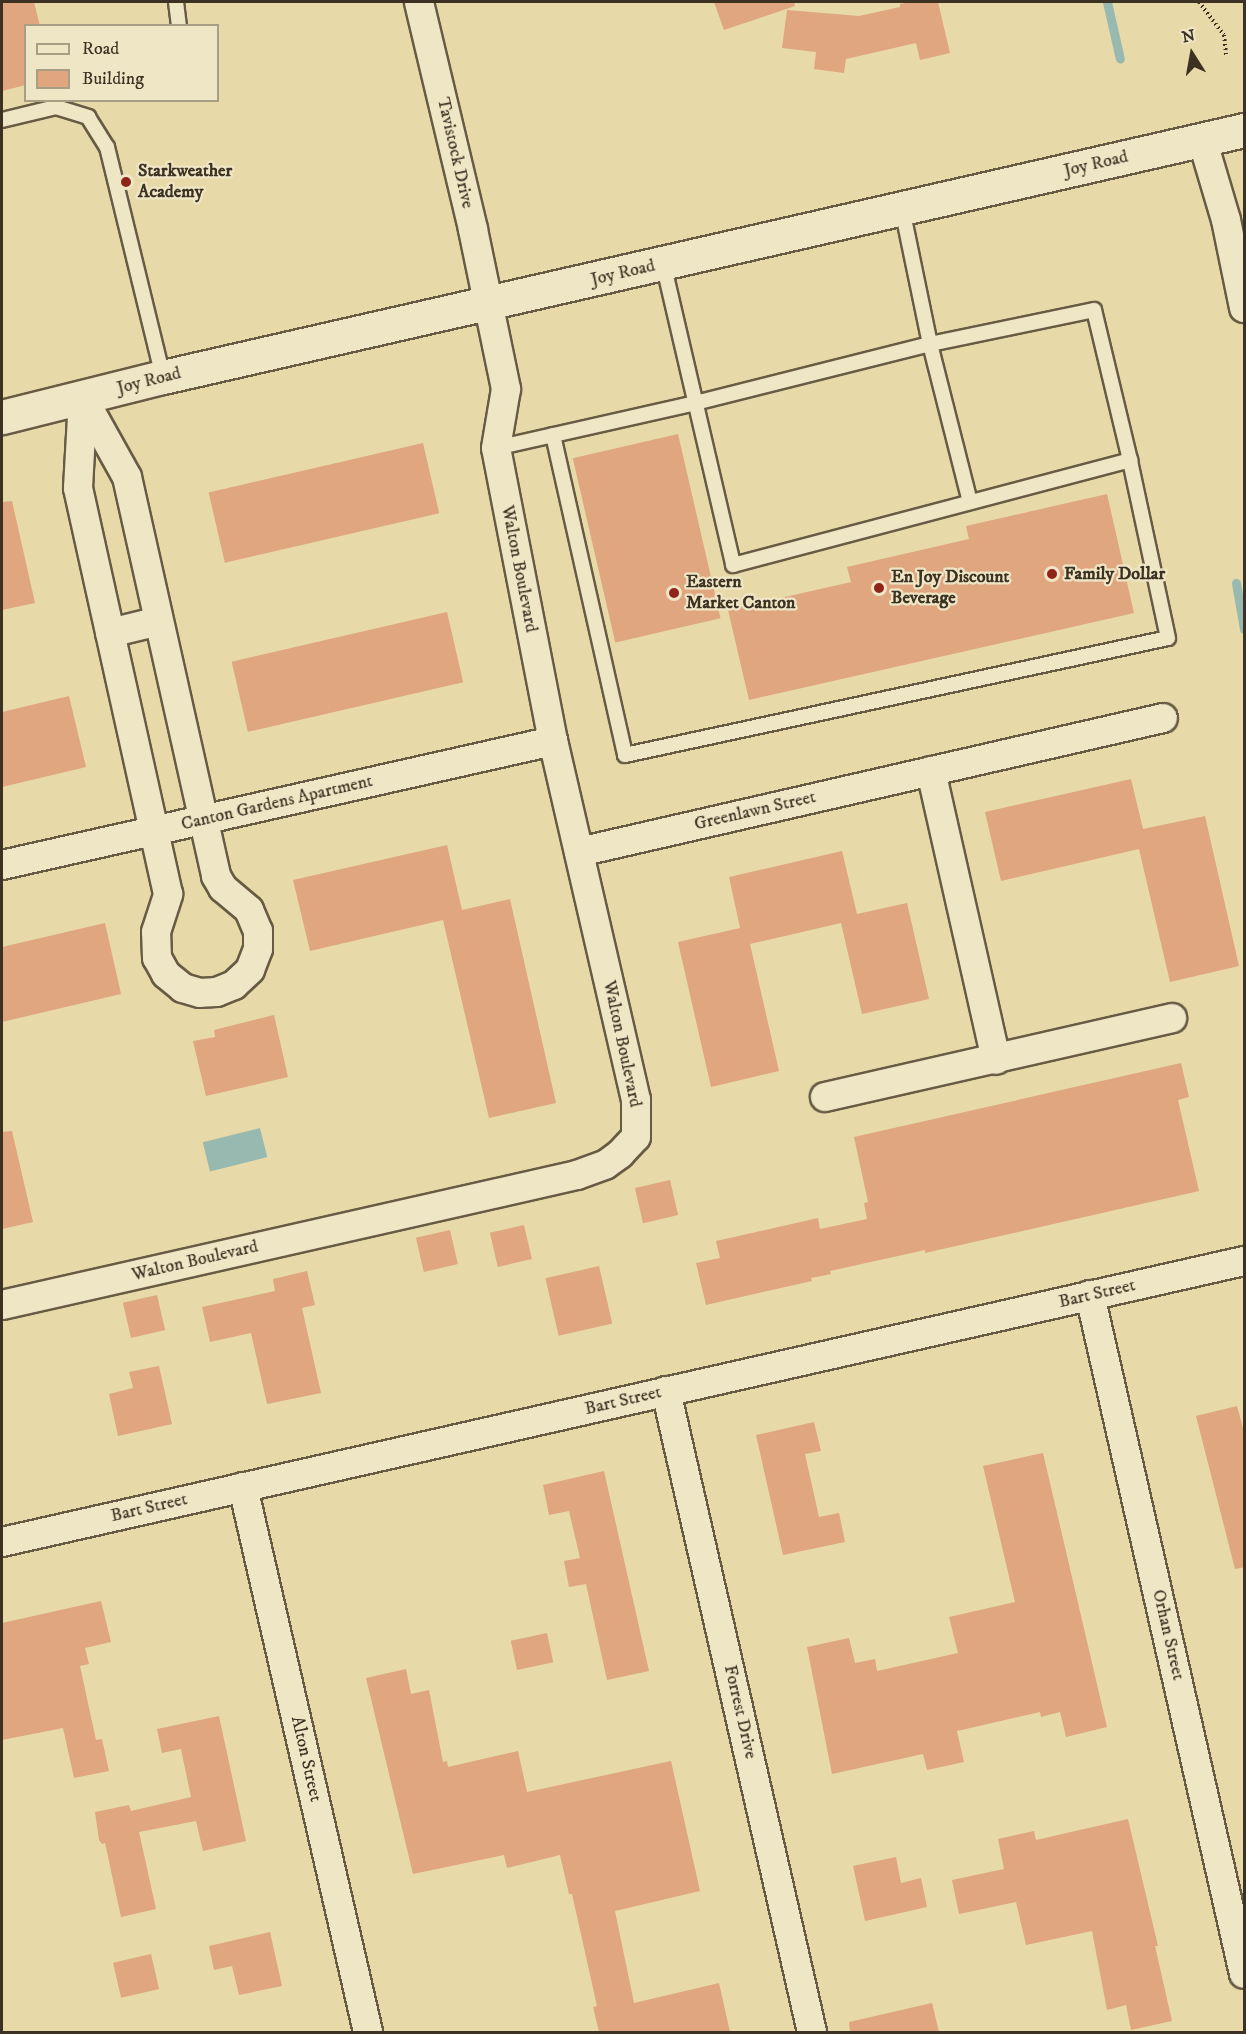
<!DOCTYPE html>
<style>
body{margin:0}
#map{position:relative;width:1246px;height:2034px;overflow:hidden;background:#e7d9a8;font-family:"IM FELL DW Pica",serif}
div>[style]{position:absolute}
.water>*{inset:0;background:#98b9af;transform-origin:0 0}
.stream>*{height:9px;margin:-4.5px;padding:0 4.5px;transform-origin:4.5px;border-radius:4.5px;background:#98b9af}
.building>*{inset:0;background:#dfa680;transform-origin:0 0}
.path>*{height:4px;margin-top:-2px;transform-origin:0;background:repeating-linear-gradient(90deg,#3c3122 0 1.5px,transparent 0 4.5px)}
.roads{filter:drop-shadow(2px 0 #675b44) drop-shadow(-2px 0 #675b44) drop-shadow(0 2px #675b44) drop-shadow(0 -2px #675b44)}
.service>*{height:14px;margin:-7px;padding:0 7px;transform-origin:7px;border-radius:7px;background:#efe6c6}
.minor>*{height:28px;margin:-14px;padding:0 14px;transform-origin:14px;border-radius:14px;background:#efe6c6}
.tertiary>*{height:33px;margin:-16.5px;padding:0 16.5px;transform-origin:16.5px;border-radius:16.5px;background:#efe6c6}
.dots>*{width:16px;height:16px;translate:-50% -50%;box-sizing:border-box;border:3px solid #efe6c6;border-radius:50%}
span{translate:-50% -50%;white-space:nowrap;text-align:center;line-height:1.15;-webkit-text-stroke:4.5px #efe6c6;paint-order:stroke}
.street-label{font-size:18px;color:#3c3122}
.poi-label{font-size:18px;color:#3c3122;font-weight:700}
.left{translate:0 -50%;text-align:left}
.frame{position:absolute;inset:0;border:3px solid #3c3122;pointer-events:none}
.legend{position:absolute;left:24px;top:24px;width:195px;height:78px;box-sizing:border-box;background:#efe6c6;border:2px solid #a79e84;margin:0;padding:8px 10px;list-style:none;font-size:18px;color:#3c3122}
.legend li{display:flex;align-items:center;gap:12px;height:30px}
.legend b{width:30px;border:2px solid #a79e84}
.north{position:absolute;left:1162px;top:24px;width:60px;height:60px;-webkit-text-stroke:4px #efe6c6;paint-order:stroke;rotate:349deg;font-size:16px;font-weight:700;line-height:24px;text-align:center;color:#3c3122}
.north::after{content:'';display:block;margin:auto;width:21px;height:27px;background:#3c3122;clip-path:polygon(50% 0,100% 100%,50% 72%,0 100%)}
</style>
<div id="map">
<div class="water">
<i style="left:260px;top:1128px;width:30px;height:59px;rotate:76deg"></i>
</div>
<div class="stream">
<i style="left:1107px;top:2px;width:58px;rotate:77.2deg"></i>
<i style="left:1236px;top:583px;width:47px;rotate:80.1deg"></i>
</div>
<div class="building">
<i style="clip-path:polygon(2px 2px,34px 2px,40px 26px,26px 26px,26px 85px,2px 91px)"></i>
<i style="clip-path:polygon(714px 2px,794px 2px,795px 6px,724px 30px)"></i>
<i style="clip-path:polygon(912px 2px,938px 2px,950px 53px,920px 60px,916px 43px,846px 59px,844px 73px,814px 69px,816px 52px,782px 48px,787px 10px,859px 16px,900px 7px,900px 4px)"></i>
<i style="left:678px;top:434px;width:189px;height:108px;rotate:77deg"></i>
<i style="left:423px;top:443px;width:72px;height:220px;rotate:77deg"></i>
<i style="clip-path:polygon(1107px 494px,1134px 613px,749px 700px,728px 610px,851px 582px,847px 567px,969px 539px,966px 526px)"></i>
<i style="clip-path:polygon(12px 501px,35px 603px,2px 610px,2px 502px)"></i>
<i style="left:447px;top:612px;width:72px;height:221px;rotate:77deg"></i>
<i style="clip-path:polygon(69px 696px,86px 767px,2px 787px,2px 712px)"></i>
<i style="clip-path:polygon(1131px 779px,1143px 829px,1205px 816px,1239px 966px,1170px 982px,1139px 849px,1001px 881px,985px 812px)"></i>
<i style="clip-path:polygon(447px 845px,462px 910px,510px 899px,556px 1103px,489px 1118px,443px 920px,310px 951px,293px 880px)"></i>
<i style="clip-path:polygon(842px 851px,857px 914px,907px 903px,929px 999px,862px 1014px,841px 923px,750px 944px,779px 1071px,711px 1087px,678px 942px,740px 928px,729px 877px)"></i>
<i style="clip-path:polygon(105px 923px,121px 994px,2px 1022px,2px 947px)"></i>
<i style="clip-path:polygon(274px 1015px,288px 1077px,206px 1096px,193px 1041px,215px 1037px,214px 1030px)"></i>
<i style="clip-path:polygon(1181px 1063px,1189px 1097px,1178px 1100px,1199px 1191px,925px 1253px,925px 1250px,830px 1271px,831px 1274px,811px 1278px,812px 1281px,706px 1305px,696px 1263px,720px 1258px,716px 1241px,818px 1218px,820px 1229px,867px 1219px,864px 1203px,868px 1202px,854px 1137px)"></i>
<i style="clip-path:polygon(12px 1131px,33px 1222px,2px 1229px,2px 1132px)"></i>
<i style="left:670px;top:1180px;width:36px;height:36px;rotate:77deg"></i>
<i style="left:524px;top:1225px;width:35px;height:35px;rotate:77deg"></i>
<i style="left:450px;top:1230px;width:35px;height:35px;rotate:77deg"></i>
<i style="left:599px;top:1266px;width:59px;height:55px;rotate:77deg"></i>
<i style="clip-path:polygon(307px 1271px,315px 1305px,302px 1308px,321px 1393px,267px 1404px,251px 1333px,210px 1342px,202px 1307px,275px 1291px,273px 1279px)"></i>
<i style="left:157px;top:1295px;width:36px;height:35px;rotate:77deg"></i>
<i style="clip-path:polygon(159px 1366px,172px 1424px,118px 1436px,109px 1394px,133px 1388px,129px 1372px)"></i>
<i style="clip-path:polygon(1237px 1406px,1245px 1435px,1245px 1567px,1235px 1569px,1196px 1416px)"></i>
<i style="clip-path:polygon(814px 1422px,821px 1451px,805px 1454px,819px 1517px,839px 1513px,845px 1542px,783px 1555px,756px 1435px)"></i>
<i style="clip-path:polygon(1043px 1453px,1107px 1727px,1066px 1737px,1060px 1712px,1041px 1717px,1040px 1712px,957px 1731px,964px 1762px,927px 1770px,923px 1754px,832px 1774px,807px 1647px,849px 1638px,855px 1663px,875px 1659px,877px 1671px,958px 1653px,949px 1617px,1015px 1602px,983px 1466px)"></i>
<i style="clip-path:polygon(604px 1471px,649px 1671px,607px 1680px,586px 1584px,569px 1587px,564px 1561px,580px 1558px,569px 1511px,549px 1515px,543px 1485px)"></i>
<i style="clip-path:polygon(101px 1601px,111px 1642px,85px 1648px,89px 1664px,80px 1666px,96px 1740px,102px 1739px,109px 1771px,74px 1778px,63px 1728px,2px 1740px,2px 1623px)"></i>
<i style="left:547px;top:1633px;width:30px;height:37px;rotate:78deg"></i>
<i style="clip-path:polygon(406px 1669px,411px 1694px,429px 1690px,443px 1762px,447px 1761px,448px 1767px,518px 1751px,527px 1792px,671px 1761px,700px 1891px,615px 1911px,634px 2003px,719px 1983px,730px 2032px,599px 2032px,593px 2007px,597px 2006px,572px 1894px,569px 1894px,560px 1855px,507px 1868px,504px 1855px,413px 1874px,366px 1678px)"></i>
<i style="clip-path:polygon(219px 1716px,246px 1841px,203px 1851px,196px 1821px,139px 1832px,156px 1909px,121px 1917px,105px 1843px,102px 1844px,99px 1840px,95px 1812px,129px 1805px,131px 1811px,191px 1797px,181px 1749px,162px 1753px,157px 1729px)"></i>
<i style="clip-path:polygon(1128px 1819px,1158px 1946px,1155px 1946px,1172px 2021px,1131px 2030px,1126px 2005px,1107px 2010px,1092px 1931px,1026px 1945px,1016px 1902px,959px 1914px,952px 1880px,1004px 1869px,998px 1839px,1034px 1831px,1036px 1840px)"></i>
<i style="clip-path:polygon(896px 1857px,901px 1883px,921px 1878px,927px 1907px,865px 1921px,853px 1866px)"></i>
<i style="clip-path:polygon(270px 1932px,282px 1986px,239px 1995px,232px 1966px,214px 1970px,209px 1946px)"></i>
<i style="left:151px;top:1954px;width:36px;height:39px;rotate:77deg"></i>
<i style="clip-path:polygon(932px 2003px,939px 2032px,850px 2032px,849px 2022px)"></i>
</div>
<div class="path">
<i style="left:1199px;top:2px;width:41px;rotate:52.9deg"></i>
<i style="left:1224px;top:35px;width:20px;rotate:84deg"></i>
</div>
<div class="roads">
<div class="service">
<i style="left:176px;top:2px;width:24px;rotate:83deg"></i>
<i style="left:2px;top:120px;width:56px;rotate:-13.5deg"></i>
<i style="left:56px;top:107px;width:34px;rotate:17deg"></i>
<i style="left:88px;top:117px;width:36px;rotate:58deg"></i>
<i style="left:107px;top:147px;width:237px;rotate:76.3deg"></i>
<i style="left:663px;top:263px;width:310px;rotate:76.9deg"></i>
<i style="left:733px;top:565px;width:411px;rotate:-14.8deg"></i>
<i style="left:1130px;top:460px;width:154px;rotate:-103.5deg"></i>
<i style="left:1094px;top:310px;width:167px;rotate:168.3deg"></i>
<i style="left:930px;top:344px;width:138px;rotate:-101.7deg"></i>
<i style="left:553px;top:435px;width:328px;rotate:77.3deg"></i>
<i style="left:625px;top:755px;width:555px;rotate:-12.16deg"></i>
<i style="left:1168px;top:638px;width:182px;rotate:-102.1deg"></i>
<i style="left:496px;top:448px;width:204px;rotate:-12.7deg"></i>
<i style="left:695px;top:403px;width:242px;rotate:-14.1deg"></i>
<i style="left:930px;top:344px;width:163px;rotate:75.8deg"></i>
</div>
<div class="minor">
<i style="left:1202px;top:139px;width:84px;rotate:73.5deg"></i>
<i style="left:1226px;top:220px;width:90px;rotate:78.4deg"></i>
<i style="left:83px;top:398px;width:90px;rotate:60.9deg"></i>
<i style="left:127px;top:477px;width:409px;rotate:77.4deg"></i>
<i style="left:216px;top:876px;width:14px;rotate:60deg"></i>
<i style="left:223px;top:888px;width:34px;rotate:40deg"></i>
<i style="left:249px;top:910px;width:23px;rotate:67deg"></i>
<i style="left:258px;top:931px;width:18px;rotate:90deg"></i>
<i style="left:258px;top:949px;width:22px;rotate:111deg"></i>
<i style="left:250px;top:970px;width:22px;rotate:137deg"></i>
<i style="left:234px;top:985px;width:18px;rotate:158deg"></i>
<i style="left:217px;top:992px;width:17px;rotate:177deg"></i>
<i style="left:200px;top:993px;width:18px;rotate:-164deg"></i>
<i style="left:183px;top:988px;width:22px;rotate:-141deg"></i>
<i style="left:166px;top:974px;width:18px;rotate:-119deg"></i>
<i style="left:157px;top:958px;width:26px;rotate:-92deg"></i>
<i style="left:156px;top:932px;width:40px;rotate:-72deg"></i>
<i style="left:168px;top:894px;width:416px;rotate:-102.5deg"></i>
<i style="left:78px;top:488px;width:90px;rotate:-86.8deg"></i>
<i style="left:110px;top:633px;width:50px;rotate:-13.8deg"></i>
<i style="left:931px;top:771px;width:296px;rotate:77.3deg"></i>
<i style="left:579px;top:852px;width:599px;rotate:-12.92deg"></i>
<i style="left:2px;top:865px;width:565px;rotate:-12.68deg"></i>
<i style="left:825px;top:1097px;width:356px;rotate:-12.8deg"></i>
<i style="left:1090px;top:1295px;width:696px;rotate:77.22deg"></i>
<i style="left:2px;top:1305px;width:590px;rotate:-12.74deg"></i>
<i style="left:577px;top:1175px;width:30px;rotate:-20deg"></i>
<i style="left:605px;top:1165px;width:19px;rotate:-36deg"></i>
<i style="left:620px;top:1154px;width:23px;rotate:-47deg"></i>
<i style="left:636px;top:1137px;width:37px;rotate:-90deg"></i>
<i style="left:636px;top:1100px;width:368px;rotate:-103deg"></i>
<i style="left:553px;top:741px;width:298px;rotate:-101deg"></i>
<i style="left:496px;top:448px;width:60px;rotate:-80.4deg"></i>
<i style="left:506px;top:389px;width:163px;rotate:-101.7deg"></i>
<i style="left:473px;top:229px;width:233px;rotate:-103.4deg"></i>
<i style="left:666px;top:1391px;width:657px;rotate:77.17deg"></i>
<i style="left:243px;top:1487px;width:559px;rotate:77.08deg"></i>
<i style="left:2px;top:1542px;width:1273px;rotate:-12.75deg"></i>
</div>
<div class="tertiary">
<i style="left:2px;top:417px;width:166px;rotate:-14deg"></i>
<i style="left:163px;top:377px;width:1109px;rotate:-12.87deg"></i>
</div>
</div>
<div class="dots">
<i style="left:126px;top:182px;background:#8f2418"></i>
<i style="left:1052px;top:574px;background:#8f2418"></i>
<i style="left:879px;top:588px;background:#8f2418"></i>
<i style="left:674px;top:593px;background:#8f2418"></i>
</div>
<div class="street-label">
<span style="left:455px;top:153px;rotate:77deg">Tavistock Drive</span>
<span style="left:1096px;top:164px;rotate:-13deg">Joy Road</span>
<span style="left:623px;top:273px;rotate:-13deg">Joy Road</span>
<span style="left:149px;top:381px;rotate:-14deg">Joy Road</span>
<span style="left:519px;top:569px;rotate:79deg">Walton Boulevard</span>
<span style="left:277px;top:803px;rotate:-13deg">Canton Gardens Apartment</span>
<span style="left:755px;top:811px;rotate:-13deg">Greenlawn Street</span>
<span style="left:622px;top:1044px;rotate:78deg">Walton Boulevard</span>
<span style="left:195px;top:1261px;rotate:-13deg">Walton Boulevard</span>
<span style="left:1097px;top:1294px;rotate:-13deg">Bart Street</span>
<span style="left:623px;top:1401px;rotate:-13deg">Bart Street</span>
<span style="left:149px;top:1508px;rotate:-13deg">Bart Street</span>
<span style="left:1168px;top:1635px;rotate:77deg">Orhan Street</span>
<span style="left:740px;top:1712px;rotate:77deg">Forrest Drive</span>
<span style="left:306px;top:1759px;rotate:77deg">Alton Street</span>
</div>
<div class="poi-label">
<span class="left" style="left:138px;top:182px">Starkweather<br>Academy</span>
<span class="left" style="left:1064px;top:574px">Family Dollar</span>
<span class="left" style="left:891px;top:588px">En Joy Discount<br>Beverage</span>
<span class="left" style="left:686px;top:593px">Eastern<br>Market Canton</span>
</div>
<div class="frame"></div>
<ul class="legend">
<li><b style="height:8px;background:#efe6c6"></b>Road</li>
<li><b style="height:16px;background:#dfa680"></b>Building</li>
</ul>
<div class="north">N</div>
</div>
